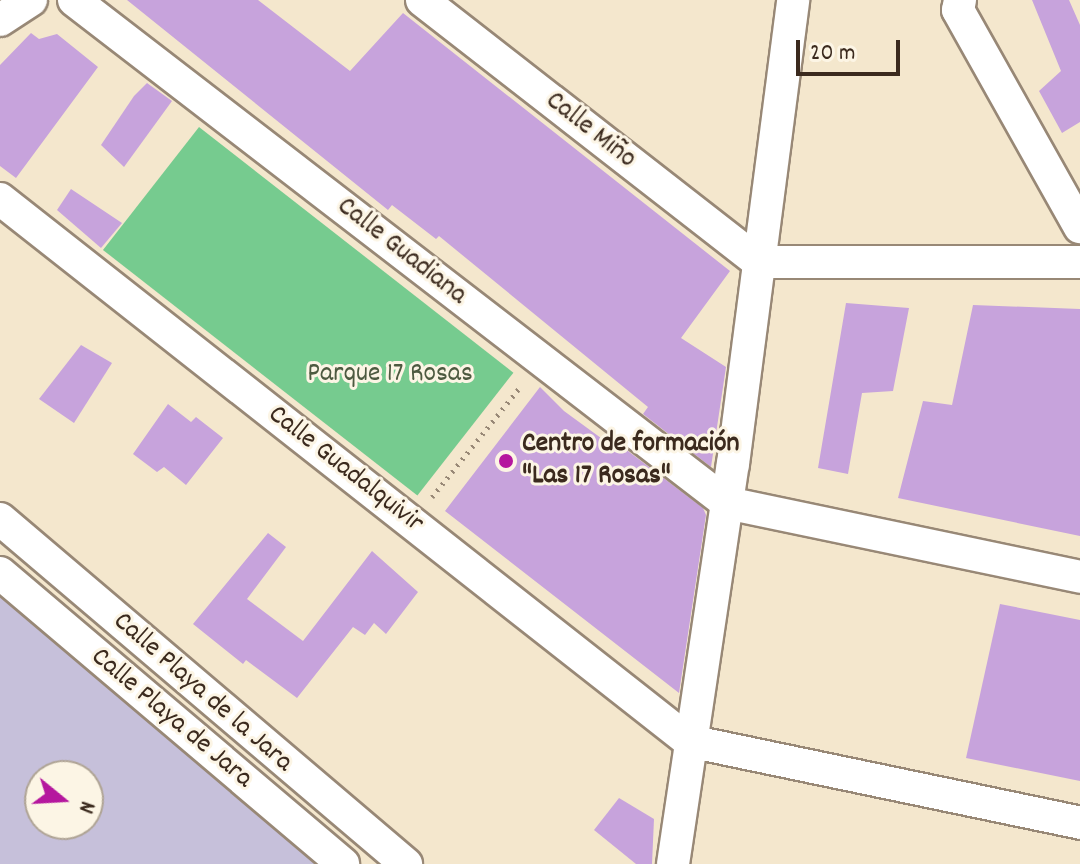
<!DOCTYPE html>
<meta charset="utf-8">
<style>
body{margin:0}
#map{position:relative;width:1080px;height:864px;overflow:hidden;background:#f4e7cd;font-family:Dekko,sans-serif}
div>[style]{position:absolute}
.industrial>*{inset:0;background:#c6c0da}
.green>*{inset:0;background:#76cb8f;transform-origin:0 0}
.building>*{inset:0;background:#c7a3dc}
.path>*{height:5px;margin-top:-2.5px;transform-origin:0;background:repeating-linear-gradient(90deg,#988876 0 2px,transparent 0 8px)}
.roads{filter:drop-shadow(2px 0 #988876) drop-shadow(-2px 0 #988876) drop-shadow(0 2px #988876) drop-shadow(0 -2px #988876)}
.minor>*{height:32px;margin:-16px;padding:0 16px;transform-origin:16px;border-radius:16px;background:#fff}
.dots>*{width:22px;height:22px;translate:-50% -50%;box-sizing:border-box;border:4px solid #fcf5e5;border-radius:50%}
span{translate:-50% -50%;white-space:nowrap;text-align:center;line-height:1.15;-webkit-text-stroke:6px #fcf5e5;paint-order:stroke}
.street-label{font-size:28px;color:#3b2a1e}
.park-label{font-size:28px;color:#4d5a40}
.poi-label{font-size:28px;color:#3b2a1e;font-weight:700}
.left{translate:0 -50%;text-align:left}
.north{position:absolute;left:24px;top:760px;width:80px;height:80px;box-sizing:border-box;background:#fcf5e5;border:2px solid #afa495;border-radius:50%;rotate:108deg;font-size:22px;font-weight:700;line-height:32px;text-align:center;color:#3b2a1e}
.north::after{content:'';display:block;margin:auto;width:28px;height:36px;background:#b5179e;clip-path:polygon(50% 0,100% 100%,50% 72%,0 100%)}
.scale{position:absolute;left:796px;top:40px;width:104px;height:36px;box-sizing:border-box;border:4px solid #3b2a1e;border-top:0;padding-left:10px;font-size:24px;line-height:28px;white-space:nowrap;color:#3b2a1e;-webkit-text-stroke:6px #fcf5e5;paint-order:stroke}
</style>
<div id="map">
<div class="industrial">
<i style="clip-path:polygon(evenodd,0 590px,325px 864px,0 864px,0 590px,40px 776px,88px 776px,88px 824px,40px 824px,40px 776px)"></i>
</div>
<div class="green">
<i style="left:199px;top:127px;width:399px;height:156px;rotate:38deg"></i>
</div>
<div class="building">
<i style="clip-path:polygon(127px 0,258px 0,350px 71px,403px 13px,730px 271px,681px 338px,726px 367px,711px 467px,643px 414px,648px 407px,439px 236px,436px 239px,392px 205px,388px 210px)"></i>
<i style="clip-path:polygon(1032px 0,1069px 0,1080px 25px,1080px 122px,1062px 133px,1039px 91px,1061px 71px)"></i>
<i style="clip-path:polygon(31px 33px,39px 39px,57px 34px,98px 67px,16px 178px,0 166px,0 65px)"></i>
<i style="clip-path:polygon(147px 83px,172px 101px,124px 167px,101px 145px,134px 96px)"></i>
<i style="clip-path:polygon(71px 189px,122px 223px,101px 248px,57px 210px)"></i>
<i style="clip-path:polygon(846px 303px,909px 308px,893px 391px,862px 393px,848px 474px,818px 468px)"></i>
<i style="clip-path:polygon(973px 305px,1080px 309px,1080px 536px,898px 498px,923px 401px,952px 405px)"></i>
<i style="clip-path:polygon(81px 345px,112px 363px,74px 423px,39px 399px)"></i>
<i style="clip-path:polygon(540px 387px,564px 411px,616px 449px,620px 445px,703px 508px,706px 515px,679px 693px,445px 511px)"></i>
<i style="clip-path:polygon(168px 404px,191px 422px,196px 417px,223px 438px,186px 485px,164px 467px,157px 472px,133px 454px)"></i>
<i style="clip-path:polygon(268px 533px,286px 547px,247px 599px,303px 641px,372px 551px,418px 592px,386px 634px,374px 623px,365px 635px,353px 627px,297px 698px,246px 660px,243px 664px,193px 624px)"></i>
<i style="clip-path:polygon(1000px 604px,1080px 620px,1080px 781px,966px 758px)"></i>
<i style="clip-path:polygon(619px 798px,654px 819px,652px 864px,636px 864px,594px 830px)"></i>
</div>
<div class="path">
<i style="left:432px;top:497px;width:142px;rotate:-51.3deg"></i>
</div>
<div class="roads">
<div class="minor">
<i style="left:74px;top:0;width:824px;rotate:37.61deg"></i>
<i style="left:727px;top:503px;width:361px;rotate:11.8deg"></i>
<i style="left:422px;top:0;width:427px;rotate:37.9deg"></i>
<i style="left:960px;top:0;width:10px;rotate:101deg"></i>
<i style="left:958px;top:10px;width:249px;rotate:60.7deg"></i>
<i style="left:0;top:20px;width:37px;rotate:-33deg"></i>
<i style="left:0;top:199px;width:877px;rotate:38.19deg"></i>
<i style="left:689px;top:741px;width:400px;rotate:11.8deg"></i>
<i style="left:759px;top:262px;width:321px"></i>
<i style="left:0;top:519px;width:533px;rotate:40.36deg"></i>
<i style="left:0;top:573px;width:450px;rotate:40.3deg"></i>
<i style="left:673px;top:864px;width:404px;rotate:-81.5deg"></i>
<i style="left:733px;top:464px;width:468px;rotate:-82.6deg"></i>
</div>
</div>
<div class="dots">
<i style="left:506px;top:461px;background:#b5179e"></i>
</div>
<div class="street-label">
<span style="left:590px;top:131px;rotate:38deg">Calle Miño</span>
<span style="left:401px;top:252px;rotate:38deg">Calle Guadiana</span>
<span style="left:345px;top:470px;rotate:38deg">Calle Guadalquivir</span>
<span style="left:202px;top:693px;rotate:41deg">Calle Playa de la Jara</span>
<span style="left:171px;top:719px;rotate:40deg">Calle Playa de Jara</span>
</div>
<div class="park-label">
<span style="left:390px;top:375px">Parque 17 Rosas</span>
</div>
<div class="poi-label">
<span class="left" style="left:522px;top:461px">Centro de formación<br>"Las 17 Rosas"</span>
</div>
<div class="north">N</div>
<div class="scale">20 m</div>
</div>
